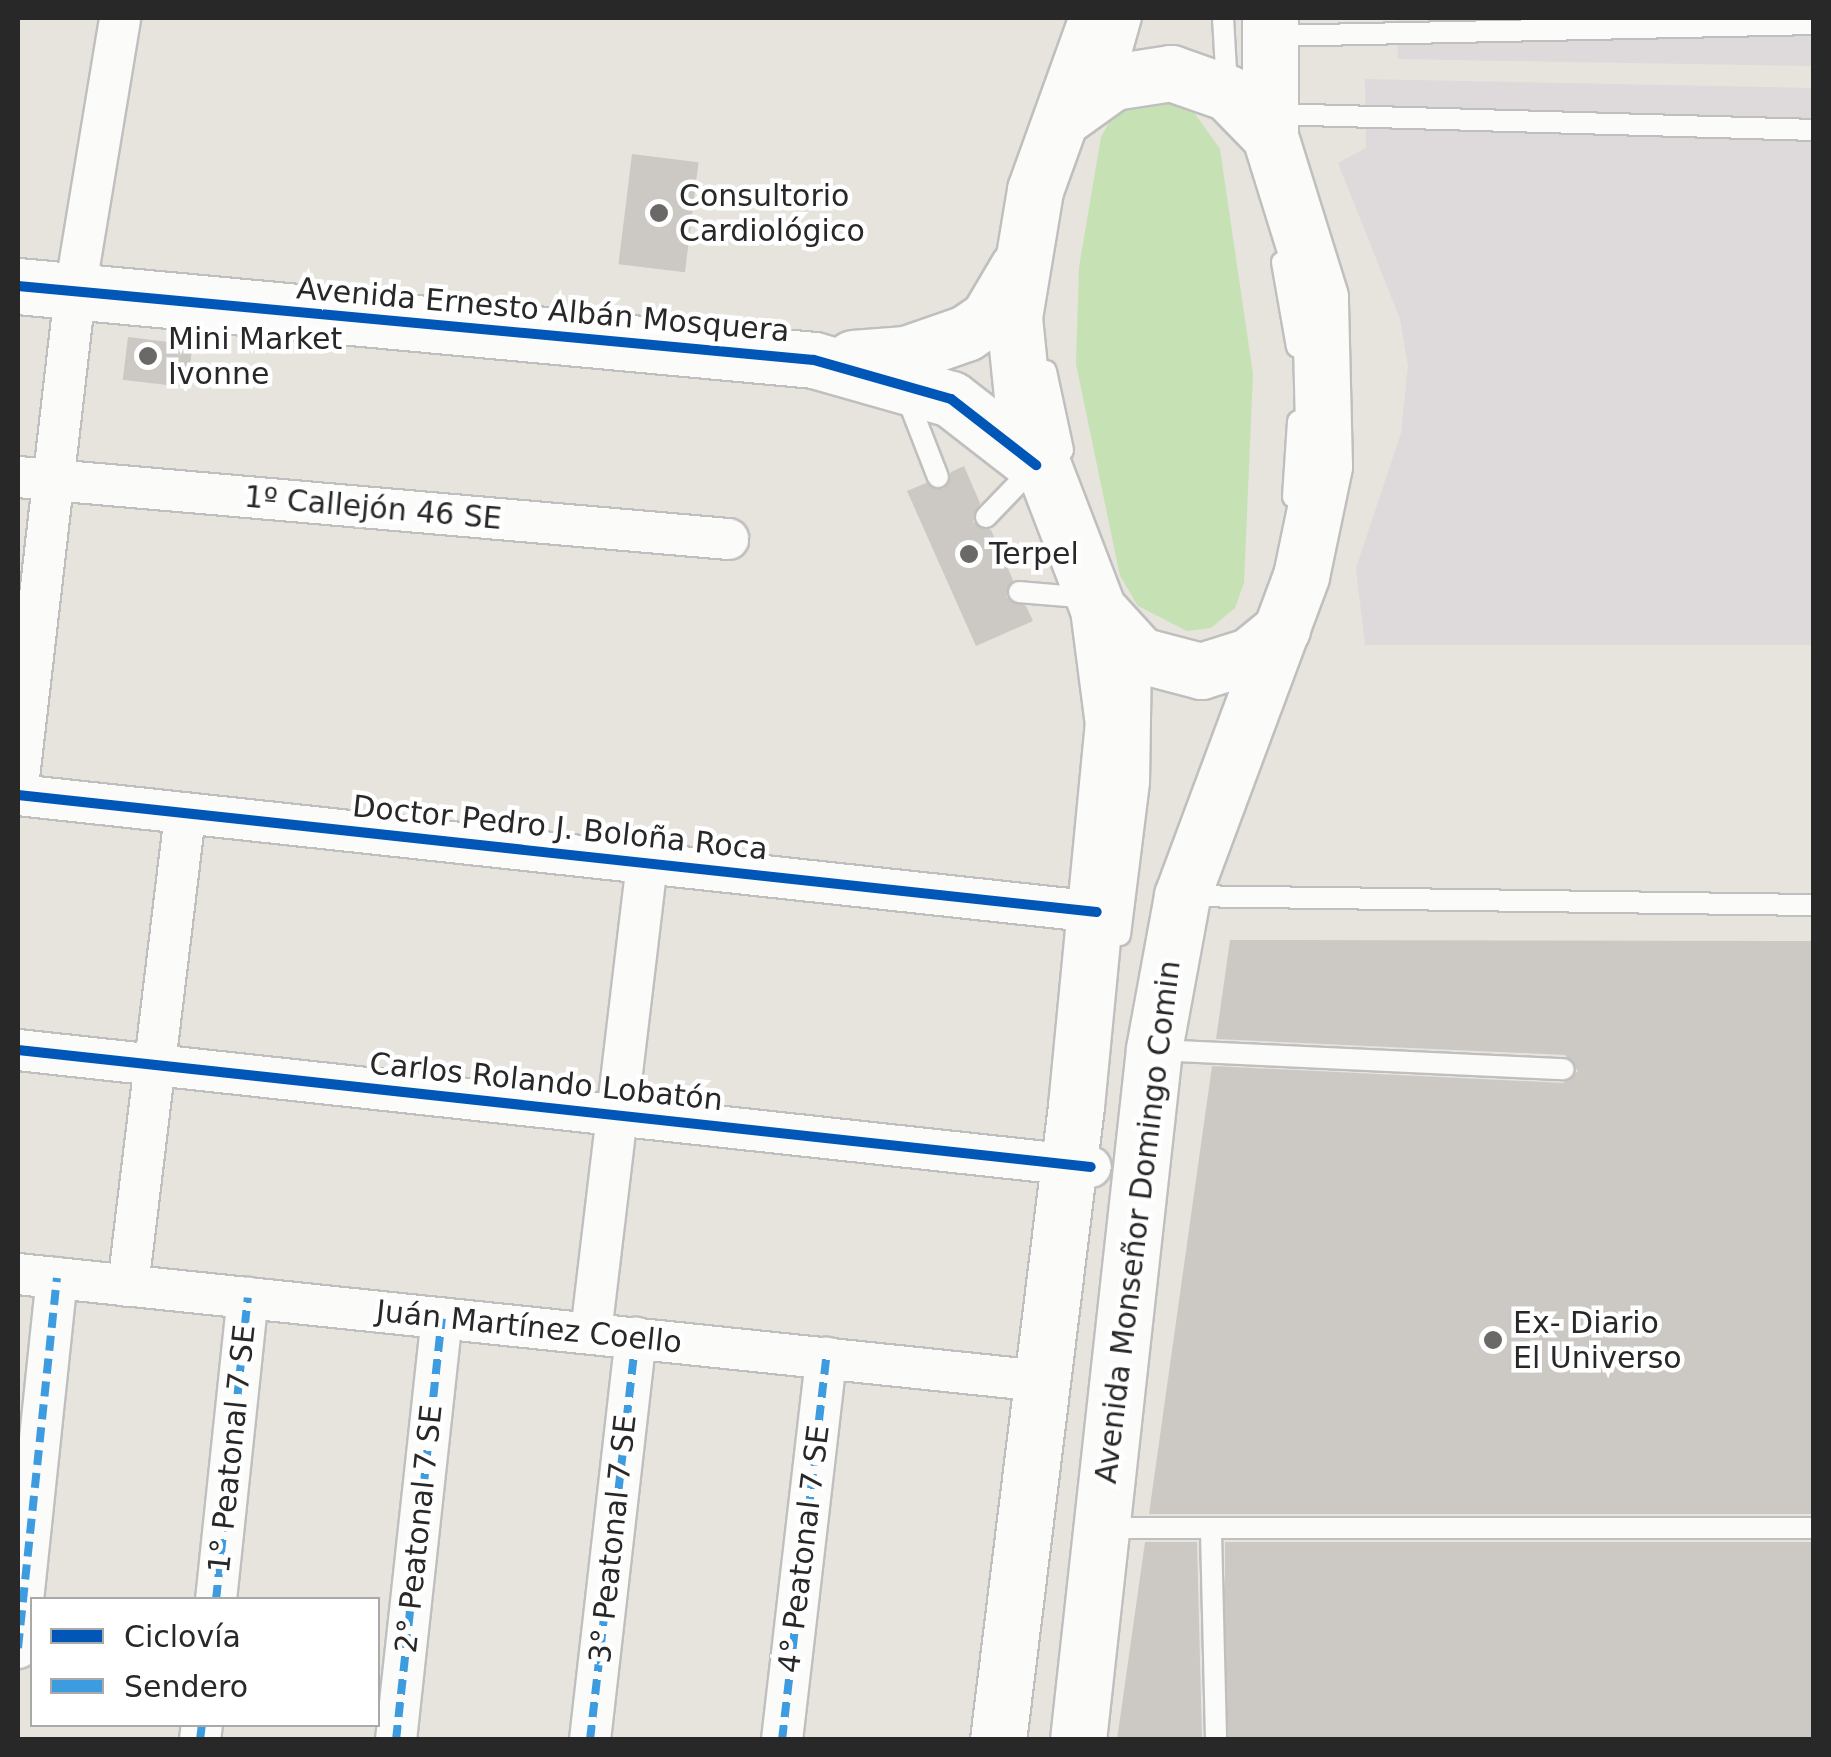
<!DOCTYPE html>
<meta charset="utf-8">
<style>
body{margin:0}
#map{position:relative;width:1831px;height:1757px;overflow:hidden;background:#e7e3dd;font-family:"DejaVu Sans",sans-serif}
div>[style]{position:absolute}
.industrial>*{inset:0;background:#dedadc}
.green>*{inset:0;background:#c6e2b5}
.building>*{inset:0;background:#ccc9c4;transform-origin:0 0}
.roads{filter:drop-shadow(2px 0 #c0bfbf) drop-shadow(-2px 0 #c0bfbf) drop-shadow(0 2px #c0bfbf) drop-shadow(0 -2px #c0bfbf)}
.lane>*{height:20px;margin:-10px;padding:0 10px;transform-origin:10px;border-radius:10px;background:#fbfbfa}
.street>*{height:40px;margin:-20px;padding:0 20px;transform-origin:20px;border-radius:20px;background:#fbfbfa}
.secondary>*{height:55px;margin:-27.5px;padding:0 27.5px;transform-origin:27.5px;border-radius:27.5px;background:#fbfbfa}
.quiet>*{height:8px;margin-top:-4px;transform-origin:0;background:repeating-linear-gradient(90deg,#3d9ce0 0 15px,transparent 0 23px)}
.cycleway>*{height:10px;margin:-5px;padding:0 5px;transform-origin:5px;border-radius:5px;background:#0057b8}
.dots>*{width:28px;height:28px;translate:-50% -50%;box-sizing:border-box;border:5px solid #fff;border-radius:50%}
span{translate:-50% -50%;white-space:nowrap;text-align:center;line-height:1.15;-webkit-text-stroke:9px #fff;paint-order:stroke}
.poi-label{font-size:30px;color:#282828}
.left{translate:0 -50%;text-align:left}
.street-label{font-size:30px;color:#282828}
.frame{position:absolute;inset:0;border:20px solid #282828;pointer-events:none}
.legend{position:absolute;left:30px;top:1597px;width:350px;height:130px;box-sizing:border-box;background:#fff;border:2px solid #a9a9a9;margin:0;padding:12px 18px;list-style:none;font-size:30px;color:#282828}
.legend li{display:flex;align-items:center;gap:20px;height:50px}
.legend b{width:50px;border:2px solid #a9a9a9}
</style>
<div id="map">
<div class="industrial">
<i style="clip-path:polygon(1397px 18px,1813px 18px,1813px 66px,1398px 59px)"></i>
<i style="clip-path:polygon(1365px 79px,1813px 88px,1813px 645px,1365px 645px,1356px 568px,1401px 433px,1408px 366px,1400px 319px,1338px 163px,1366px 148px)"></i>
</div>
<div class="green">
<i style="clip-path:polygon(1162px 100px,1191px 108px,1220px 149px,1253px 374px,1244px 583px,1235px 608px,1211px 628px,1187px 631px,1138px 606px,1120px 576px,1076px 364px,1079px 267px,1101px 137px,1115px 112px)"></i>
</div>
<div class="building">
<i style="left:632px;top:154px;width:67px;height:111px;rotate:7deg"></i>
<i style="left:128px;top:337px;width:65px;height:43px;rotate:7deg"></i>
<i style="clip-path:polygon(964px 466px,980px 503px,973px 522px,991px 530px,1013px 580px,1006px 597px,1026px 606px,1033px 621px,976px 646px,907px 491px,926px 483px,944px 489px,951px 472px)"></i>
<i style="clip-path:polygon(1230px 940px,1814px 941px,1814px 1514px,1149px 1514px,1212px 1066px,1563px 1083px,1578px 1071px,1565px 1055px,1216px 1039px)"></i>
<i style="clip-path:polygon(1145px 1542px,1197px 1542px,1202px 1740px,1117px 1740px)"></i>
<i style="left:1225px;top:1542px;width:589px;height:198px"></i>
</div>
<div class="roads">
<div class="lane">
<i style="left:1223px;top:18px;width:69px;rotate:86.7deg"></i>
<i style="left:1273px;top:36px;width:541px;rotate:-1.27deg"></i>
<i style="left:1114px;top:78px;width:62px;rotate:-74.2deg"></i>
<i style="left:1273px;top:114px;width:541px;rotate:1.69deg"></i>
<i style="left:1282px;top:262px;width:86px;rotate:80deg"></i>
<i style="left:1046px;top:371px;width:81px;rotate:77.9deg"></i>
<i style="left:906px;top:395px;width:88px;rotate:68.7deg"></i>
<i style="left:1293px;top:497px;width:76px;rotate:-86.2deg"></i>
<i style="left:986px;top:517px;width:71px;rotate:-46.1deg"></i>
<i style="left:1019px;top:592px;width:72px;rotate:4.8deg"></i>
<i style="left:1184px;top:896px;width:630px;rotate:0.82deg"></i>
<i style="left:1120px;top:935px;width:153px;rotate:-82.9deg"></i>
<i style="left:1139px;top:783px;width:123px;rotate:-89.1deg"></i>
<i style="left:1156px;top:1050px;width:408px;rotate:2.7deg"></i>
<i style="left:1103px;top:1528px;width:711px"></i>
<i style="left:1211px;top:1533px;width:207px;rotate:88.6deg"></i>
</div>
<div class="street">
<i style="left:18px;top:477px;width:713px;rotate:4.99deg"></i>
<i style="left:18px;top:786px;width:498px;rotate:-83.4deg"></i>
<i style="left:75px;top:291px;width:277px;rotate:-80.6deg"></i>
<i style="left:18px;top:795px;width:1085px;rotate:6.19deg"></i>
<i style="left:18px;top:1050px;width:1079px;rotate:6.22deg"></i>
<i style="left:18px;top:1274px;width:1029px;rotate:5.97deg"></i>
<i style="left:128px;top:1286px;width:476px;rotate:-83.1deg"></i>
<i style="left:591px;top:1333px;width:473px;rotate:-83.2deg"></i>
<i style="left:216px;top:1600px;width:304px;rotate:-84deg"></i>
<i style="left:18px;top:1648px;width:372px;rotate:-84deg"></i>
<i style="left:200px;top:1740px;width:16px;rotate:-83deg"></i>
<i style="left:396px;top:1740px;width:424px;rotate:-83.8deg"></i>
<i style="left:590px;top:1740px;width:405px;rotate:-83.5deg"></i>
<i style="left:782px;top:1740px;width:385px;rotate:-83.4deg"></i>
</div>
<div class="secondary">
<i style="left:1064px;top:117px;width:60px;rotate:-35.5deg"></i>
<i style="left:1113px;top:82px;width:59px;rotate:-8.8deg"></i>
<i style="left:1171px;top:73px;width:60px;rotate:19.3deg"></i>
<i style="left:1228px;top:93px;width:60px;rotate:45.7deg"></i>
<i style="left:18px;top:286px;width:799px;rotate:5.31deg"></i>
<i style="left:814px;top:360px;width:142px;rotate:15.9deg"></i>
<i style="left:951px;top:399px;width:108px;rotate:37.8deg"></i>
<i style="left:853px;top:358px;width:53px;rotate:-4.3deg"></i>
<i style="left:906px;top:354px;width:64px;rotate:-19.3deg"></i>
<i style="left:966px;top:333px;width:27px;rotate:-34deg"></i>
<i style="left:988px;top:318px;width:59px;rotate:-59.5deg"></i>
<i style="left:1098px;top:609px;width:62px;rotate:47.6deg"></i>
<i style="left:1140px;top:655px;width:63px;rotate:14.7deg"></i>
<i style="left:1201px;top:671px;width:50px;rotate:-17.4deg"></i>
<i style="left:1249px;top:656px;width:43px;rotate:-39.3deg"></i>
<i style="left:998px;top:1740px;width:639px;rotate:-82.99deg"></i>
<i style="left:1076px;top:1106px;width:384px;rotate:-84.5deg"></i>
<i style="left:1113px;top:724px;width:116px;rotate:-97.4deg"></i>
<i style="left:1098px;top:609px;width:207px;rotate:-111deg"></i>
<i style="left:1024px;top:416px;width:100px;rotate:-95.8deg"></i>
<i style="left:1014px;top:317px;width:129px;rotate:-80.6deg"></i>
<i style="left:1035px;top:190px;width:183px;rotate:-70.2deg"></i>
<i style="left:1078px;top:1740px;width:695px;rotate:-83.72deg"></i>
<i style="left:1154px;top:1049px;width:156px;rotate:-79.6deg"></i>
<i style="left:1182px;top:896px;width:341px;rotate:-69.6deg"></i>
<i style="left:1301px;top:576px;width:112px;rotate:-78.2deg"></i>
<i style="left:1324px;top:466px;width:169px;rotate:-91.4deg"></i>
<i style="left:1320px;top:297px;width:169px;rotate:-107.3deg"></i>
<i style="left:1270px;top:136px;width:118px;rotate:-90deg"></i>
</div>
</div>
<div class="quiet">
<i style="left:216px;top:1600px;width:304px;rotate:-84deg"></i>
<i style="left:18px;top:1648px;width:372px;rotate:-84deg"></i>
<i style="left:200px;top:1740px;width:16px;rotate:-83deg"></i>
<i style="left:396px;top:1740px;width:424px;rotate:-83.8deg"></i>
<i style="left:590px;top:1740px;width:405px;rotate:-83.5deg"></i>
<i style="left:782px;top:1740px;width:385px;rotate:-83.4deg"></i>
</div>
<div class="cycleway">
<i style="left:18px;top:286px;width:799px;rotate:5.31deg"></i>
<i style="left:814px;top:360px;width:142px;rotate:15.9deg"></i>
<i style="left:951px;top:399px;width:108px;rotate:37.8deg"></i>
<i style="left:18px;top:795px;width:1085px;rotate:6.19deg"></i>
<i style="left:18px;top:1050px;width:1079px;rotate:6.22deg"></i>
</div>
<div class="dots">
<i style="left:659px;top:213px;background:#6b6967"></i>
<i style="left:148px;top:356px;background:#6b6967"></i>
<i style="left:969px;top:554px;background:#6b6967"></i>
<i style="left:1493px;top:1340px;background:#6b6967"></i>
</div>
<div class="poi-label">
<span class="left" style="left:679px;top:213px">Consultorio<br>Cardiológico</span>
<span class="left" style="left:168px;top:356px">Mini Market<br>Ivonne</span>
<span class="left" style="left:989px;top:554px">Terpel</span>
<span class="left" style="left:1513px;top:1340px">Ex- Diario<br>El Universo</span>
</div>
<div class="street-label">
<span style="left:543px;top:310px;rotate:5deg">Avenida Ernesto Albán Mosquera</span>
<span style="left:373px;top:508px;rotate:5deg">1º Callejón 46 SE</span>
<span style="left:560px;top:828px;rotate:6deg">Doctor Pedro J. Boloña Roca</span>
<span style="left:546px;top:1082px;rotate:6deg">Carlos Rolando Lobatón</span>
<span style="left:1138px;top:1222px;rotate:-83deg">Avenida Monseñor Domingo Comin</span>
<span style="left:529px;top:1327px;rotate:6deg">Juán Martínez Coello</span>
<span style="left:232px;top:1449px;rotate:-84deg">1° Peatonal 7 SE</span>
<span style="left:419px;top:1529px;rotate:-84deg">2° Peatonal 7 SE</span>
<span style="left:613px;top:1539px;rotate:-84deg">3° Peatonal 7 SE</span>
<span style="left:804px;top:1549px;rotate:-83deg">4° Peatonal 7 SE</span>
</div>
<div class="frame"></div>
<ul class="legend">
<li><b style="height:12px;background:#0057b8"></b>Ciclovía</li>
<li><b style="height:12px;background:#3d9ce0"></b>Sendero</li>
</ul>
</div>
